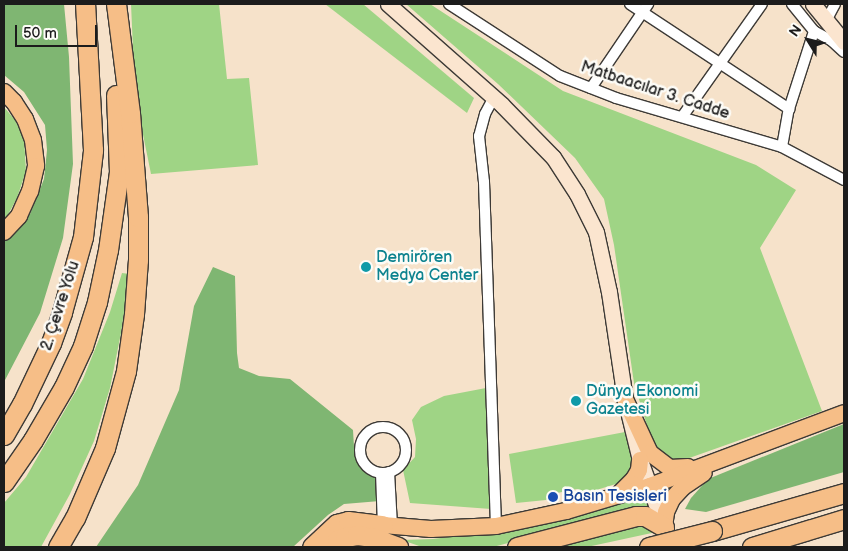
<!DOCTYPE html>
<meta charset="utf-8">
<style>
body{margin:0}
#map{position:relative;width:848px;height:551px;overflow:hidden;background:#f6e2ca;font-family:"Balsamiq Sans",sans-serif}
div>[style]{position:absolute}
.green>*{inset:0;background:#9fd485}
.forest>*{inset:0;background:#7fb672}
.roads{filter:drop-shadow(1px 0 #3d3a36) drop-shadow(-1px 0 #3d3a36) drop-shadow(0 1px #3d3a36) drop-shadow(0 -1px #3d3a36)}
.street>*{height:10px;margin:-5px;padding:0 5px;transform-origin:5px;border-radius:5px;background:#fff}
.street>.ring{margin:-5px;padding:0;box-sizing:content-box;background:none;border:10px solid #fff;border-radius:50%}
.secondary>*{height:15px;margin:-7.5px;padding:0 7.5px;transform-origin:7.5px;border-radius:7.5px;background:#fbe5cf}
.primary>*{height:16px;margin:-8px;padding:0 8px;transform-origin:8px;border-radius:8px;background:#f6be87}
.highway>*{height:19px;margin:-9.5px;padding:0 9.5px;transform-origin:9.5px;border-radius:9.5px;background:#f6be87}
.bridges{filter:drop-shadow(1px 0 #3d3a36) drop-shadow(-1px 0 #3d3a36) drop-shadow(0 1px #3d3a36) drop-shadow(0 -1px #3d3a36)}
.highway-bridge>*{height:19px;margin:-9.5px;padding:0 9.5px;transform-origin:9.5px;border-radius:9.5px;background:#f6be87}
.dots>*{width:14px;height:14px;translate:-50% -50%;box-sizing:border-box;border:2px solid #fdfcf7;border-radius:50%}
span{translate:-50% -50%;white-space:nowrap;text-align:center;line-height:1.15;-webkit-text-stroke:5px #fdfcf7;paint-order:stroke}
.street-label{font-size:16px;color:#1c1c1c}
.culture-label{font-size:16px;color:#0d838f}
.left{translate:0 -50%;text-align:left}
.transit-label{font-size:16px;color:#164399}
.frame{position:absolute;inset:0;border:5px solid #1c1c1c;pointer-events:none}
.north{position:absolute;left:783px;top:15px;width:50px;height:50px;-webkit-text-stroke:4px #fdfcf7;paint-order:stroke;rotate:306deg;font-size:14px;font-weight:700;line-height:20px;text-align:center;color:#1c1c1c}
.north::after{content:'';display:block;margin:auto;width:18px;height:22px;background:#1c1c1c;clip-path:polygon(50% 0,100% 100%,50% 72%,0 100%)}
.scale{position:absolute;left:15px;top:25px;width:82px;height:22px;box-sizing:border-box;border:2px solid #1c1c1c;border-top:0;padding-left:6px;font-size:15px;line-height:18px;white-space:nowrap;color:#1c1c1c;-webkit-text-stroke:4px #fdfcf7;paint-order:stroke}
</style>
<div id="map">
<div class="green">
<i style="clip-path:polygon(131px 4px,219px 4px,227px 79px,249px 78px,258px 165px,151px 174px,135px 95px)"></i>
<i style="clip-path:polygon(325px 4px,363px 4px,474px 98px,467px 113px)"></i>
<i style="clip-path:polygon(406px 4px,430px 4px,563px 91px,756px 165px,796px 190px,760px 248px,822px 411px,678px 462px,662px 457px,653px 445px,634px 383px,614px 245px,604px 199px,575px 158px,498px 84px)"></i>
<i style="clip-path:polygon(4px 107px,15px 120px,24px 138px,26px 171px,17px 198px,4px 222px)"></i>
<i style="clip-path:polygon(122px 273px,130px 274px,121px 333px,110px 388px,94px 441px,70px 494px,41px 547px,4px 547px,4px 503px,26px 477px,83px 379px,110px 312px)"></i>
<i style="clip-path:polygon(486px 388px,491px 509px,410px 503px,403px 470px,415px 457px,416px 439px,412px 420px,421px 407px,444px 396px)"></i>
<i style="clip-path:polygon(625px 432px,635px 468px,622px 482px,587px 493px,577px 489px,552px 494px,546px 500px,516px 503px,509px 454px)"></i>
<i style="clip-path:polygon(647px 495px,651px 509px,634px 509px,493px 547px,422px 547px,402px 540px,433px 539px,542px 525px)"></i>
<i style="clip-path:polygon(643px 521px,661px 531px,587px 547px,544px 547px)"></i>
</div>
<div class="forest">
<i style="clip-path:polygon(4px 4px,64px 4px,69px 57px,73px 164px,63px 238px,40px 313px,4px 382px,4px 240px,30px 214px,44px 179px,47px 150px,45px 125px,24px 92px,4px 75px)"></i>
<i style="clip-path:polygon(213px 267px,235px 276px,237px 353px,239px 368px,259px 376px,290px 379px,353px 430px,354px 447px,363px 464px,377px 476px,380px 501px,344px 504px,328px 515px,293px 547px,96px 547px,138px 485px,179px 390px,194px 306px)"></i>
<i style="clip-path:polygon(844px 424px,844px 472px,706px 512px,685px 509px,691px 498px,708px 479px)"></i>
</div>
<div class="roads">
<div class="street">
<i style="left:449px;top:4px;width:132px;rotate:33deg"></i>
<i style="left:560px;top:76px;width:60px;rotate:21.4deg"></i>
<i style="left:616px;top:98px;width:173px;rotate:16.4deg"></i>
<i style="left:782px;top:147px;width:70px;rotate:28deg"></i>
<i style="left:630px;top:4px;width:191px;rotate:33.4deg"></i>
<i style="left:792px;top:4px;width:35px;rotate:51deg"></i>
<i style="left:814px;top:31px;width:21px;rotate:29deg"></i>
<i style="left:832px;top:41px;width:16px;rotate:43deg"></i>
<i style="left:826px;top:21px;width:19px;rotate:-62deg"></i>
<i style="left:591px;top:88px;width:102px;rotate:-55.8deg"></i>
<i style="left:494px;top:97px;width:19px;rotate:118deg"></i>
<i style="left:485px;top:114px;width:23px;rotate:105deg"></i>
<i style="left:479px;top:136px;width:46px;rotate:83.8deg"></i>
<i style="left:484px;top:182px;width:344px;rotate:88deg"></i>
<i style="left:682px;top:117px;width:138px;rotate:-54.7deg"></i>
<i style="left:782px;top:147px;width:39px;rotate:-80deg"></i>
<i style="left:789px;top:109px;width:82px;rotate:-72.2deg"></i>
<i class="ring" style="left:360px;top:427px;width:36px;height:36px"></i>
<i style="left:389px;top:472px;width:54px;rotate:86.8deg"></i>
<i style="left:381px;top:473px;width:52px;rotate:87.8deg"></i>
</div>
<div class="secondary">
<i style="left:388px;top:4px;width:152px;rotate:41.5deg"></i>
<i style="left:502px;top:105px;width:73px;rotate:45.6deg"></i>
<i style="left:553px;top:157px;width:44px;rotate:57deg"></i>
<i style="left:577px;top:194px;width:42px;rotate:63.4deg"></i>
<i style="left:596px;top:232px;width:61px;rotate:77.8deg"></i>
<i style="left:609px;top:292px;width:108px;rotate:81.5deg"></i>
<i style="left:625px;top:399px;width:63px;rotate:76.2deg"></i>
<i style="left:640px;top:460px;width:71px;rotate:70.3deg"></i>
<i style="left:813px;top:4px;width:49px;rotate:50.8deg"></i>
</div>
<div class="primary">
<i style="left:4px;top:92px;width:14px;rotate:45deg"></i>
<i style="left:14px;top:102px;width:20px;rotate:57deg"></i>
<i style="left:25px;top:119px;width:22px;rotate:69deg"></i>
<i style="left:33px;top:140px;width:26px;rotate:83deg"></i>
<i style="left:36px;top:166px;width:26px;rotate:103deg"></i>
<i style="left:30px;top:191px;width:27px;rotate:114deg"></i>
<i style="left:19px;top:216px;width:22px;rotate:133deg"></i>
<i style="left:625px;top:399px;width:60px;rotate:65.2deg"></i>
<i style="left:650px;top:453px;width:25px;rotate:37deg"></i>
<i style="left:670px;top:468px;width:18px;rotate:-3deg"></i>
<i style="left:618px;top:495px;width:23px;rotate:-45deg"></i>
<i style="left:634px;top:479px;width:10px;rotate:-61deg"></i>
<i style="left:639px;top:470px;width:10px;rotate:-84deg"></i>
<i style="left:383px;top:525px;width:48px;rotate:4.8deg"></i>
<i style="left:431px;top:529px;width:65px;rotate:-2.6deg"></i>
<i style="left:496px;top:526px;width:72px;rotate:-12.1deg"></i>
<i style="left:566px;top:511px;width:88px;rotate:-16.6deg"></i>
<i style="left:650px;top:486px;width:207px;rotate:-20.6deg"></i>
<i style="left:668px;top:538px;width:12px;rotate:-110deg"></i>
<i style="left:664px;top:527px;width:15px;rotate:-82deg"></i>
<i style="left:666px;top:512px;width:14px;rotate:-65deg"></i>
<i style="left:672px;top:499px;width:16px;rotate:-47deg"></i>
<i style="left:683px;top:487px;width:25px;rotate:-34deg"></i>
</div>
<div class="highway">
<i style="left:4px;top:435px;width:36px;rotate:-60deg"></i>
<i style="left:22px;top:404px;width:68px;rotate:-64.6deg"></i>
<i style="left:51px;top:343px;width:33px;rotate:-70deg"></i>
<i style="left:62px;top:312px;width:78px;rotate:-74.4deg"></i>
<i style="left:83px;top:237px;width:88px;rotate:-83.4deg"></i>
<i style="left:93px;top:150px;width:146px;rotate:-93.1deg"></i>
<i style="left:4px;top:482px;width:51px;rotate:-55.4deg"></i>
<i style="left:33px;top:440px;width:61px;rotate:-59.7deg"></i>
<i style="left:64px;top:387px;width:45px;rotate:-65.1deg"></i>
<i style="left:83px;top:346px;width:46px;rotate:-72.3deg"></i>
<i style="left:97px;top:302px;width:53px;rotate:-78.1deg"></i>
<i style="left:108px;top:250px;width:79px;rotate:-82deg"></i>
<i style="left:119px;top:172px;width:77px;rotate:-92.2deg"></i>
<i style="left:712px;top:531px;width:137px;rotate:-16.1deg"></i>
<i style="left:58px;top:547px;width:34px;rotate:-60deg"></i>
<i style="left:75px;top:518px;width:76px;rotate:-66.8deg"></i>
<i style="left:105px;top:448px;width:80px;rotate:-74.7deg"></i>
<i style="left:126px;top:371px;width:58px;rotate:-82deg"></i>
<i style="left:134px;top:314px;width:54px;rotate:-85.8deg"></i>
<i style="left:138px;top:260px;width:43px;rotate:-90deg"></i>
<i style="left:138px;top:217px;width:104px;rotate:-94.4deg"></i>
<i style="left:130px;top:113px;width:110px;rotate:-97.3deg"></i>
<i style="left:312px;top:547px;width:34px;rotate:-43deg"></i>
<i style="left:337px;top:524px;width:11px;rotate:-15deg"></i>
<i style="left:348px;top:521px;width:35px;rotate:7deg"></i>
<i style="left:332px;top:547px;width:9px;rotate:-54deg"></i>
<i style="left:337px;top:540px;width:9px;rotate:-21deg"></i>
<i style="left:345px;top:537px;width:12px;rotate:-9deg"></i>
<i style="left:357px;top:535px;width:14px;rotate:8deg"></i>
<i style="left:371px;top:537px;width:29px;rotate:20deg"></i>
<i style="left:517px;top:547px;width:123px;rotate:-14.6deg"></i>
<i style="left:636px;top:516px;width:9px"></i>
<i style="left:645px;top:516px;width:22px;rotate:30deg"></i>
<i style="left:752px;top:547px;width:96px;rotate:-16.9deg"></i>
</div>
</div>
<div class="bridges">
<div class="highway-bridge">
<i style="left:649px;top:547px;width:65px;rotate:-14.3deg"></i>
</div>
</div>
<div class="dots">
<i style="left:366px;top:267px;background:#0f9aa8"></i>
<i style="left:576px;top:401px;background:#0f9aa8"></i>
<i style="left:553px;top:497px;background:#1a4fb4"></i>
</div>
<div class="street-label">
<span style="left:655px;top:91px;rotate:18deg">Matbaacılar 3. Cadde</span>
<span style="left:61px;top:306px;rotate:-72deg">2. Çevre Yolu</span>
</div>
<div class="culture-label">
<span class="left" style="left:376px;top:267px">Demirören<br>Medya Center</span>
<span class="left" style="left:586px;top:401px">Dünya Ekonomi<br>Gazetesi</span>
</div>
<div class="transit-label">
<span class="left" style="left:563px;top:497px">Basın Tesisleri</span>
</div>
<div class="frame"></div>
<div class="north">N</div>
<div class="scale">50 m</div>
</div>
